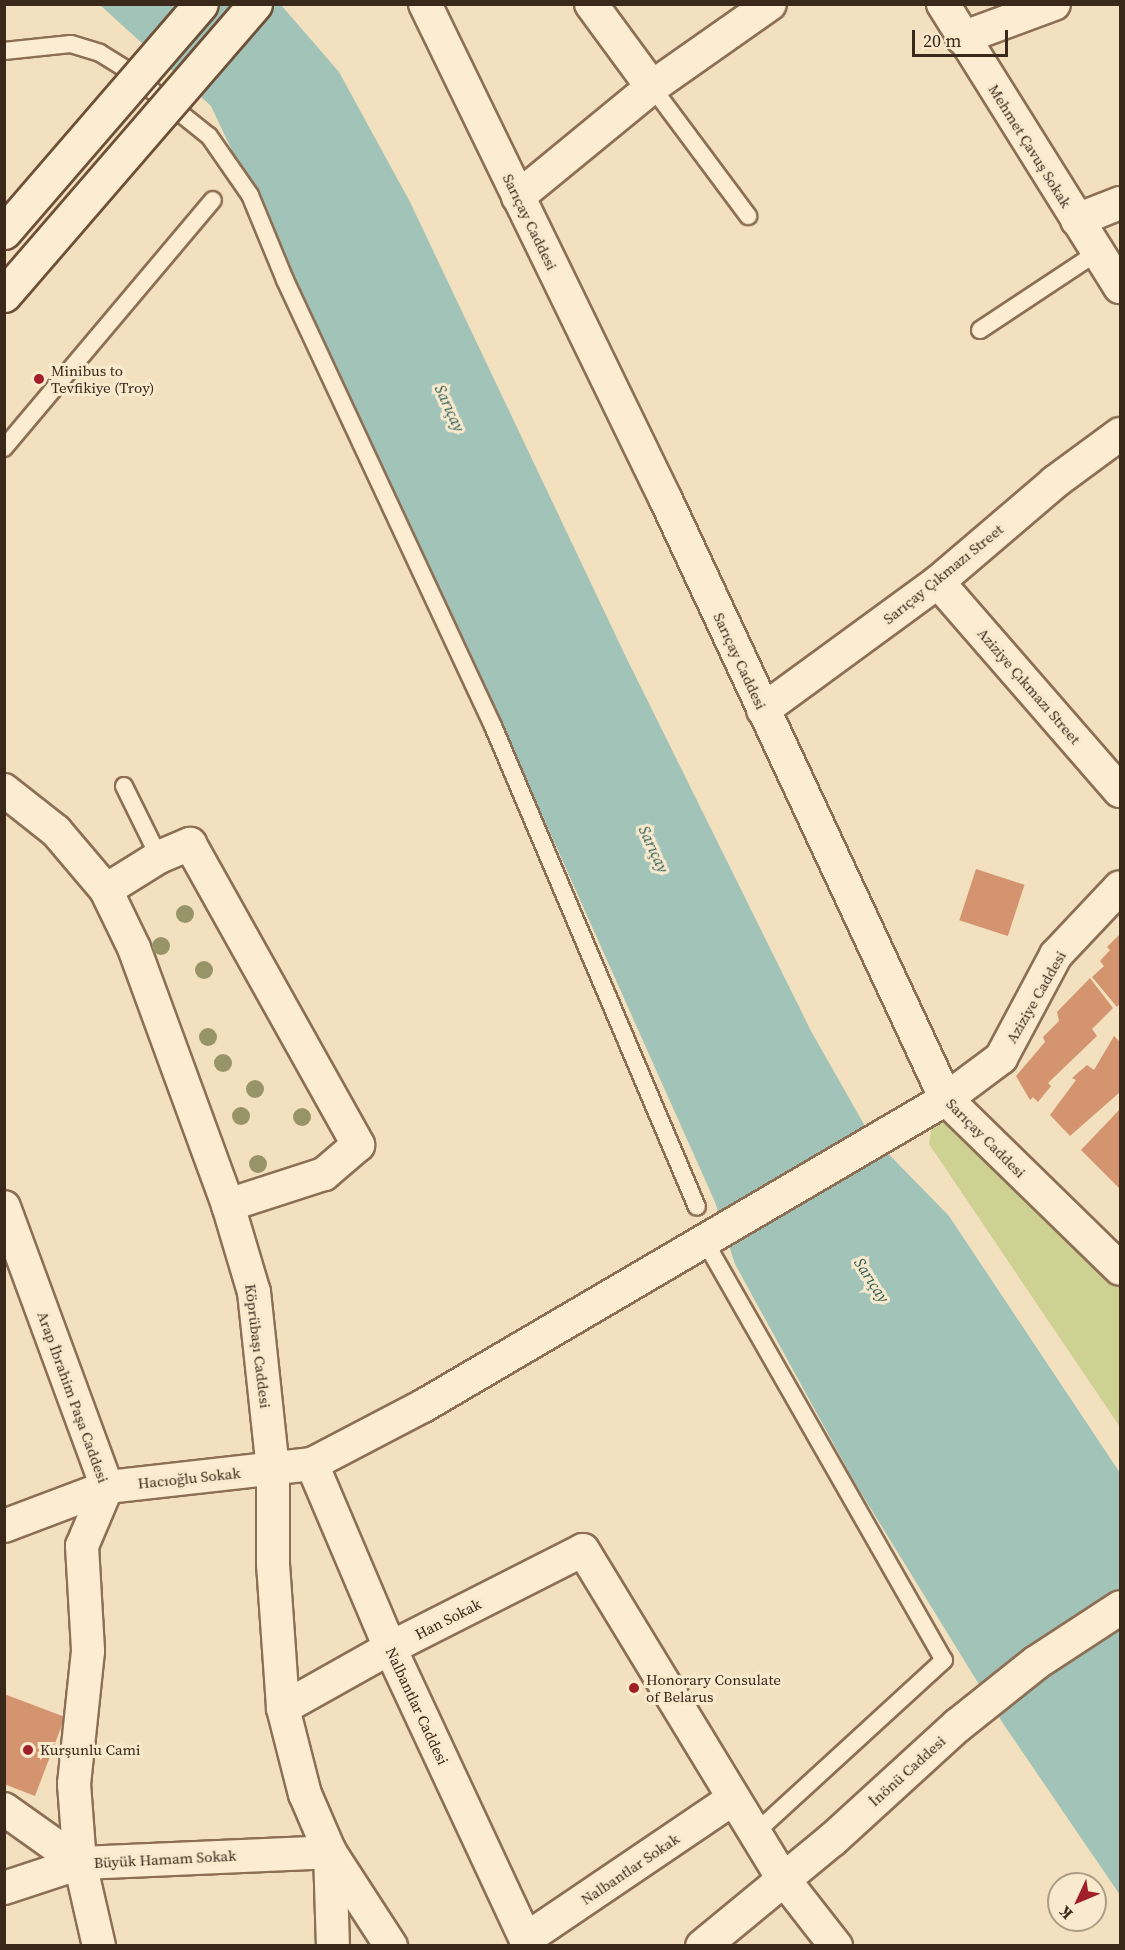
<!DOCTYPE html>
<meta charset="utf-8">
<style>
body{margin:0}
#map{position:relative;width:1125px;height:1950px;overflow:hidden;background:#f2e0be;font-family:"Source Serif 4",serif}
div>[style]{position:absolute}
.green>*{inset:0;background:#cdd191}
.water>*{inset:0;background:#a2c3b7}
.building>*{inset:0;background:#d49470;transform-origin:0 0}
.roads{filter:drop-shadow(2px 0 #8c6f55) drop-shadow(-2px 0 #8c6f55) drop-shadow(0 2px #8c6f55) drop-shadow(0 -2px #8c6f55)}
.lane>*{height:16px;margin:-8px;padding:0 8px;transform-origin:8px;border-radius:8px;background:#fcedd2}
.street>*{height:32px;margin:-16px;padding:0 16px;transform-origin:16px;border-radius:16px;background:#fcedd2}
.secondary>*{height:33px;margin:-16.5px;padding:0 16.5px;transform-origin:16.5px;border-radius:16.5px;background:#fcedd2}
.bridges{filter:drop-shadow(2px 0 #6e5038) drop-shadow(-2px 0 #6e5038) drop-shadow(0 2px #6e5038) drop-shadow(0 -2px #6e5038)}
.secondary-bridge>*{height:33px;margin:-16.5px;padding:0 16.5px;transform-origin:16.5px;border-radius:16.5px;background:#fcedd2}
.trees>*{width:18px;height:18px;margin:-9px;border-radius:50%;background:#979567}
.dots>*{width:16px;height:16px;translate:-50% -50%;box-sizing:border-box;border:3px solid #f9eace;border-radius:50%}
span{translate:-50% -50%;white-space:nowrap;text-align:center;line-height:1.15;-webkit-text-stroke:6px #f9eace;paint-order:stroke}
.street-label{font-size:15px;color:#3a281b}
.poi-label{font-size:15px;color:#3a281b}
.left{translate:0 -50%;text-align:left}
.water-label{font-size:16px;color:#295b55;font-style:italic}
.frame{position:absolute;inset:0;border:6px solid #3a281b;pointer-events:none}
.north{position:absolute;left:1047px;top:1872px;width:60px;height:60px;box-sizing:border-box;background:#f9eace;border:2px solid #ad9c86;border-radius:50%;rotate:226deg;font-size:16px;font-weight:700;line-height:24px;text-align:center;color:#3a281b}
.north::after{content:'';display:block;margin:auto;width:21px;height:27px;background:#a11f27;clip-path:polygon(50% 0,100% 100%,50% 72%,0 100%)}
.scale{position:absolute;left:912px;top:30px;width:96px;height:27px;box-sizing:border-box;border:3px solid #3a281b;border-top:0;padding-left:8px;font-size:18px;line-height:21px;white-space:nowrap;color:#3a281b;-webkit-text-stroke:4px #f9eace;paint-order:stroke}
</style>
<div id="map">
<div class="green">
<i style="clip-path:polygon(950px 1112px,1120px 1286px,1120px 1427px,929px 1144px,932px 1126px)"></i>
</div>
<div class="water">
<i style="clip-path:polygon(100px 5px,281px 5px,339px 72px,410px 202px,625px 655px,811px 1031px,870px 1135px,949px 1216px,1120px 1473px,1120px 1895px,1004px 1725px,855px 1483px,735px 1264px,715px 1202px,473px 660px,211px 106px)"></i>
</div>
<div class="building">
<i style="left:976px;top:869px;width:51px;height:54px;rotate:18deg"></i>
<i style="clip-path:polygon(1120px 934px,1120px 1003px,1117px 1007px,1092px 977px,1104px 966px,1100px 961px,1110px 950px,1107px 947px)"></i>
<i style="clip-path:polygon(1090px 978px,1113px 1008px,1092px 1029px,1097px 1036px,1048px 1083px,1051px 1086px,1038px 1102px,1033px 1097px,1030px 1100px,1016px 1076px,1045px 1042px,1043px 1037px,1059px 1021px,1057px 1012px)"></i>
<i style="clip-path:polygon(1114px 1036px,1120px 1042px,1120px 1092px,1070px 1136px,1050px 1115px,1076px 1080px,1072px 1078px,1087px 1065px,1094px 1070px)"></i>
<i style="clip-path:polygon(1120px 1109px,1120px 1189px,1081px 1150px)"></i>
<i style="clip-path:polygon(4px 1694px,65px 1717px,35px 1796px,4px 1784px)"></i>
</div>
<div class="roads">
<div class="lane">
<i style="left:4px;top:51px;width:67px;rotate:-6deg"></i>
<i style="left:71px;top:44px;width:30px;rotate:17deg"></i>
<i style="left:100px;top:53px;width:28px;rotate:32deg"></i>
<i style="left:124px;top:68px;width:109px;rotate:38.7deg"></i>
<i style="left:209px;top:136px;width:72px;rotate:55.2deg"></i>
<i style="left:250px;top:195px;width:92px;rotate:67.6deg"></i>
<i style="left:285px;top:280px;width:492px;rotate:65deg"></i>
<i style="left:493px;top:726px;width:522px;rotate:67.02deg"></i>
<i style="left:652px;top:87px;width:161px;rotate:53.3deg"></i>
<i style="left:980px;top:330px;width:141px;rotate:-33.5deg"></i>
<i style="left:4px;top:448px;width:324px;rotate:-49.9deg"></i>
<i style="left:124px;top:786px;width:79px;rotate:63.8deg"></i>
<i style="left:707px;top:1245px;width:478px;rotate:60.3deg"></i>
<i style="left:944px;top:1660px;width:256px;rotate:137.5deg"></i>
</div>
<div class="street">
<i style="left:425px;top:4px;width:551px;rotate:64.09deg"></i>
<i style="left:666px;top:500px;width:661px;rotate:64.95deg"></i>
<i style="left:946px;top:1099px;width:243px;rotate:44.3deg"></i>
<i style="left:591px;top:4px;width:103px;rotate:53.7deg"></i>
<i style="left:943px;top:4px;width:334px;rotate:58deg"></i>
<i style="left:962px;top:38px;width:98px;rotate:-20.3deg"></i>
<i style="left:518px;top:197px;width:173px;rotate:-39.4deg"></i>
<i style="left:652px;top:87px;width:144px;rotate:-35.1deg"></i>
<i style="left:1077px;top:220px;width:46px;rotate:-21.6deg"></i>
<i style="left:938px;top:582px;width:277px;rotate:49deg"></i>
<i style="left:763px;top:710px;width:217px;rotate:-36.2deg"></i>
<i style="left:938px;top:582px;width:154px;rotate:-40.5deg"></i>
<i style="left:1055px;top:482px;width:81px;rotate:-36.4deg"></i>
<i style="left:4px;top:790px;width:66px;rotate:38.3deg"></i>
<i style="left:56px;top:831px;width:77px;rotate:49.7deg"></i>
<i style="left:106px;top:890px;width:64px;rotate:64.2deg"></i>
<i style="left:134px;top:948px;width:274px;rotate:69.9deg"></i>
<i style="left:228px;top:1205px;width:91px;rotate:73.4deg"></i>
<i style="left:254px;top:1292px;width:178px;rotate:83.9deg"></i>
<i style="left:273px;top:1469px;width:95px;rotate:90deg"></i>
<i style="left:273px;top:1564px;width:144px;rotate:86deg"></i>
<i style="left:283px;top:1708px;width:89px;rotate:75.7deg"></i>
<i style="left:305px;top:1794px;width:63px;rotate:66.7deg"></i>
<i style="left:330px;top:1852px;width:112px;rotate:57deg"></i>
<i style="left:106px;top:890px;width:62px;rotate:-31.9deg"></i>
<i style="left:159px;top:857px;width:34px;rotate:-23deg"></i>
<i style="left:190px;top:844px;width:345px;rotate:60.8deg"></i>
<i style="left:358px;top:1145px;width:45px;rotate:139.5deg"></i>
<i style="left:324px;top:1174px;width:101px;rotate:162.1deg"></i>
<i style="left:4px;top:1207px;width:298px;rotate:69.8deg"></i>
<i style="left:107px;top:1487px;width:64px;rotate:113deg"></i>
<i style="left:82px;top:1546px;width:105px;rotate:86.7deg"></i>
<i style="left:88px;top:1651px;width:134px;rotate:96deg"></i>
<i style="left:74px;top:1784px;width:79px;rotate:85.7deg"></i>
<i style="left:80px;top:1863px;width:85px;rotate:77.1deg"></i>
<i style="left:312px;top:1464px;width:200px;rotate:67deg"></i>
<i style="left:390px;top:1648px;width:329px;rotate:65deg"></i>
<i style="left:4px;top:1526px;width:110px;rotate:-20.7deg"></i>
<i style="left:107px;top:1487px;width:206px;rotate:-6.4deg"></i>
<i style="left:312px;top:1464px;width:125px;rotate:-27.6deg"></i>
<i style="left:423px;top:1406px;width:606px;rotate:-30.41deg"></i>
<i style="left:946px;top:1099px;width:69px;rotate:-36.7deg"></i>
<i style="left:1001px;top:1058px;width:117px;rotate:-61.9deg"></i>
<i style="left:1056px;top:955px;width:93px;rotate:-46.7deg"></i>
<i style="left:283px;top:1708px;width:123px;rotate:-29.3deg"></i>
<i style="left:390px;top:1648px;width:216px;rotate:-26.9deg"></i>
<i style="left:583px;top:1550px;width:383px;rotate:58.7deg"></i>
<i style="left:782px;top:1877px;width:88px;rotate:52deg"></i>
<i style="left:4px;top:1809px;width:93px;rotate:35.4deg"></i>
<i style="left:4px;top:1888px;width:80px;rotate:-18.2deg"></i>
<i style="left:80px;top:1863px;width:250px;rotate:-2.5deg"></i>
<i style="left:330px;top:1852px;width:94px;rotate:88.2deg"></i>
<i style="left:526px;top:1939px;width:250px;rotate:-34.1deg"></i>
</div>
<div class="secondary">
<i style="left:702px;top:1946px;width:168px;rotate:-39.5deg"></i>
<i style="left:832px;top:1839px;width:169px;rotate:-42.4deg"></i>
<i style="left:957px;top:1725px;width:101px;rotate:-38.6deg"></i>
<i style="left:1036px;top:1662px;width:100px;rotate:-33.2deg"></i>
</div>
</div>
<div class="bridges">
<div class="secondary-bridge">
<i style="left:4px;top:232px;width:301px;rotate:-49.2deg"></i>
<i style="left:4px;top:295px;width:384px;rotate:-49.2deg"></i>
</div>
</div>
<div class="trees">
<i style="left:185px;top:914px"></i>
<i style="left:161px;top:946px"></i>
<i style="left:204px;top:970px"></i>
<i style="left:208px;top:1037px"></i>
<i style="left:223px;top:1063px"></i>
<i style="left:255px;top:1089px"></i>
<i style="left:241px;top:1116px"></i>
<i style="left:302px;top:1117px"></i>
<i style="left:258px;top:1164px"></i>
</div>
<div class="dots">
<i style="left:39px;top:379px;background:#a11f27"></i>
<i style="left:634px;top:1688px;background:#a11f27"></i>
<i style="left:28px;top:1750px;background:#a11f27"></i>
</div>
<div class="street-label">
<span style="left:1030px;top:146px;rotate:58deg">Mehmet Çavuş Sokak</span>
<span style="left:530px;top:222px;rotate:64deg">Sarıçay Caddesi</span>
<span style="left:943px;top:574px;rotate:-39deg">Sarıçay Çıkmazı Street</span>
<span style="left:740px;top:661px;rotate:65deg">Sarıçay Caddesi</span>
<span style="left:1029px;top:686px;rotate:49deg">Aziziye Çıkmazı Street</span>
<span style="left:1036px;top:997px;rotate:-60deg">Aziziye Caddesi</span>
<span style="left:986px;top:1138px;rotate:45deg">Sarıçay Caddesi</span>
<span style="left:258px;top:1346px;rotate:83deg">Köprübaşı Caddesi</span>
<span style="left:73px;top:1397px;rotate:70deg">Arap İbrahim Paşa Caddesi</span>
<span style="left:189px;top:1478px;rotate:-6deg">Hacıoğlu Sokak</span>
<span style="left:448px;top:1619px;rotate:-27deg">Han Sokak</span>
<span style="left:417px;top:1706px;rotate:65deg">Nalbantlar Caddesi</span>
<span style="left:907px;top:1771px;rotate:-42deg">İnönü Caddesi</span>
<span style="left:165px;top:1859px;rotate:-3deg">Büyük Hamam Sokak</span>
<span style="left:630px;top:1869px;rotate:-34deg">Nalbantlar Sokak</span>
</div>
<div class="poi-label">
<span class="left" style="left:51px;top:379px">Minibus to<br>Tevfikiye (Troy)</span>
<span class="left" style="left:646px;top:1688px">Honorary Consulate<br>of Belarus</span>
<span class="left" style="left:40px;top:1750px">Kurşunlu Cami</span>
</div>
<div class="water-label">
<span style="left:450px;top:408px;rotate:65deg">Sarıçay</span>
<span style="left:654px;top:849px;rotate:65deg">Sarıçay</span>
<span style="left:872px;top:1280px;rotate:57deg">Sarıçay</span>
</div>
<div class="frame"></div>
<div class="north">K</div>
<div class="scale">20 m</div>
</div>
